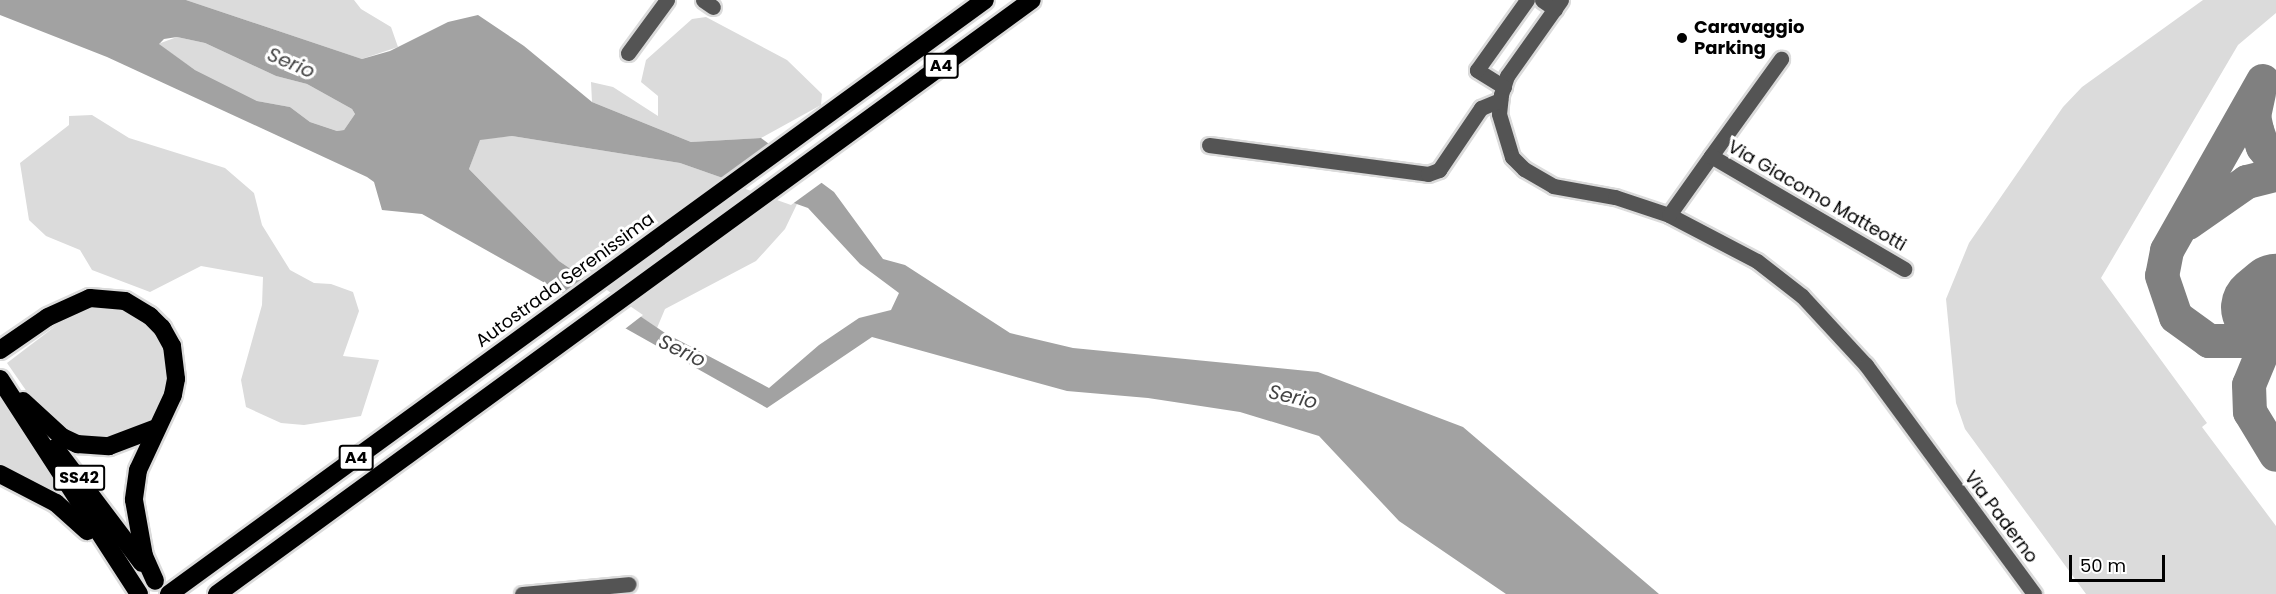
<!DOCTYPE html>
<style>
body{margin:0}
#map{position:relative;width:2276px;height:594px;overflow:hidden;background:#fff;font-family:Poppins,sans-serif}
div>[style]{position:absolute}
.green>*{inset:0;background:#dbdbdb}
.water>*{inset:0;background:#a2a2a2}
.pier>*{inset:0;background:#fff}
.taxiway>*{height:34px;margin:-17px;padding:0 17px;transform-origin:17px;border-radius:17px;background:#808080}
.runway>*{height:87px;margin:-43.5px;padding:0 43.5px;transform-origin:43.5px;border-radius:43.5px;background:#808080}
.roads{filter:drop-shadow(2px 0 #dbdbdb) drop-shadow(-2px 0 #dbdbdb) drop-shadow(0 2px #dbdbdb) drop-shadow(0 -2px #dbdbdb)}
.minor>*{height:15px;margin:-7.5px;padding:0 7.5px;transform-origin:7.5px;border-radius:7.5px;background:#545454}
.highway>*{height:18px;margin:-9px;padding:0 9px;transform-origin:9px;border-radius:9px;background:#000}
.dots>*{width:16px;height:16px;translate:-50% -50%;box-sizing:border-box;border:3px solid #fff;border-radius:50%}
span{translate:-50% -50%;white-space:nowrap;text-align:center;line-height:1.15;-webkit-text-stroke:6px #fff;paint-order:stroke}
.shield-label span{padding:2px 4px;background:#fff;border:2px solid;border-radius:4px;-webkit-text-stroke-width:0}
.shield-label{font-size:16px;color:#000;font-weight:700}
.poi-label{font-size:18px;color:#000;font-weight:700}
.left{translate:0 -50%;text-align:left}
.street-label{font-size:18px;color:#000}
.water-label{font-size:20px;color:#434343;font-style:italic}
.scale{position:absolute;left:2069px;top:555px;width:96px;height:27px;box-sizing:border-box;border:3px solid #000;border-top:0;padding-left:8px;font-size:18px;line-height:21px;white-space:nowrap;color:#000;-webkit-text-stroke:4px #fff;paint-order:stroke}
</style>
<div id="map">
<div class="green">
<i style="clip-path:polygon(186px 0,354px 0,361px 9px,391px 27px,398px 47px,362px 59px)"></i>
<i style="clip-path:polygon(2203px 0,2276px 0,2276px 13px,2238px 45px,2101px 278px,2207px 423px,2202px 427px,2276px 526px,2276px 594px,2086px 594px,1965px 429px,1956px 403px,1946px 299px,1969px 243px,2063px 107px,2082px 87px)"></i>
<i style="clip-path:polygon(706px 17px,787px 60px,822px 94px,821px 105px,761px 138px,691px 142px,592px 102px,591px 82px,613px 87px,658px 116px,658px 96px,641px 82px,646px 60px,692px 19px)"></i>
<i style="clip-path:polygon(177px 37px,205px 43px,276px 76px,307px 84px,352px 109px,355px 114px,344px 130px,337px 131px,310px 122px,290px 107px,257px 101px,195px 70px,158px 44px)"></i>
<i style="clip-path:polygon(92px 115px,129px 138px,225px 168px,254px 193px,262px 225px,290px 270px,314px 283px,331px 284px,353px 292px,359px 311px,343px 356px,379px 360px,361px 416px,304px 425px,281px 423px,246px 407px,241px 380px,262px 305px,263px 277px,201px 266px,150px 292px,92px 270px,80px 250px,46px 236px,29px 220px,20px 163px,69px 125px,69px 116px)"></i>
<i style="clip-path:polygon(512px 136px,680px 163px,797px 204px,785px 229px,756px 261px,665px 309px,657px 328px,559px 261px,469px 169px,480px 139px)"></i>
<i style="clip-path:polygon(98px 305px,115px 307px,144px 322px,158px 338px,166px 359px,168px 378px,158px 409px,146px 423px,121px 438px,71px 436px,41px 412px,7px 363px,70px 315px)"></i>
<i style="clip-path:polygon(0 396px,75px 504px,79px 516px,0 466px)"></i>
</div>
<div class="water">
<i style="clip-path:polygon(evenodd,0 0,186px 0,362px 59px,390px 51px,448px 22px,478px 15px,524px 46px,592px 102px,691px 142px,761px 138px,834px 192px,883px 259px,905px 265px,1010px 333px,1073px 348px,1318px 372px,1463px 427px,1659px 594px,1506px 594px,1399px 521px,1319px 436px,1240px 412px,1148px 398px,1067px 391px,872px 337px,767px 408px,422px 214px,382px 210px,374px 182px,367px 177px,107px 57px,0 15px,0 0,177px 37px,205px 43px,276px 76px,307px 84px,352px 109px,355px 114px,344px 130px,337px 131px,310px 122px,290px 107px,257px 101px,195px 70px,159px 44px,164px 39px,177px 37px,0 0,512px 136px,680px 163px,808px 208px,860px 264px,899px 293px,891px 310px,859px 318px,819px 345px,769px 388px,665px 333px,559px 261px,469px 169px,480px 140px,512px 136px)"></i>
</div>
<div class="pier">
<i style="clip-path:polygon(772px 142px,824px 181px,791px 205px,720px 180px)"></i>
<i style="clip-path:polygon(588px 277px,643px 315px,621px 332px,561px 297px)"></i>
</div>
<div class="taxiway">
<i style="left:2263px;top:81px;width:195px;rotate:119.5deg"></i>
<i style="left:2167px;top:251px;width:25px;rotate:101deg"></i>
<i style="left:2162px;top:276px;width:43px;rotate:71.1deg"></i>
<i style="left:2176px;top:317px;width:41px;rotate:36deg"></i>
<i style="left:2209px;top:341px;width:36px"></i>
<i style="left:2245px;top:341px;width:18px;rotate:-22deg"></i>
<i style="left:2262px;top:334px;width:19px;rotate:-43deg"></i>
<i style="left:2259px;top:93px;width:24px;rotate:102deg"></i>
<i style="left:2254px;top:116px;width:14px;rotate:78deg"></i>
<i style="left:2257px;top:130px;width:18px;rotate:71deg"></i>
<i style="left:2263px;top:147px;width:21px;rotate:53deg"></i>
<i style="left:2188px;top:223px;width:72px;rotate:-34.8deg"></i>
<i style="left:2247px;top:182px;width:30px;rotate:-14deg"></i>
<i style="left:2275px;top:322px;width:68px;rotate:112.4deg"></i>
<i style="left:2249px;top:385px;width:27px;rotate:88deg"></i>
<i style="left:2250px;top:412px;width:50px;rotate:58.8deg"></i>
</div>
<div class="runway">
<i style="left:2264px;top:307px;width:16px;rotate:-40deg"></i>
</div>
<div class="roads">
<div class="minor">
<i style="left:703px;top:0;width:12px;rotate:35deg"></i>
<i style="left:1542px;top:0;width:16px;rotate:35deg"></i>
<i style="left:1561px;top:0;width:93px;rotate:125.4deg"></i>
<i style="left:1507px;top:76px;width:20px;rotate:108deg"></i>
<i style="left:1501px;top:95px;width:19px;rotate:96deg"></i>
<i style="left:1499px;top:114px;width:45px;rotate:73.2deg"></i>
<i style="left:1512px;top:157px;width:17px;rotate:45deg"></i>
<i style="left:1524px;top:169px;width:34px;rotate:30deg"></i>
<i style="left:1553px;top:186px;width:63px;rotate:10.1deg"></i>
<i style="left:1615px;top:197px;width:57px;rotate:18.4deg"></i>
<i style="left:1669px;top:215px;width:99px;rotate:27.6deg"></i>
<i style="left:1757px;top:261px;width:57px;rotate:37.9deg"></i>
<i style="left:1802px;top:296px;width:94px;rotate:47.2deg"></i>
<i style="left:1866px;top:365px;width:284px;rotate:53.7deg"></i>
<i style="left:628px;top:53px;width:66px;rotate:-53.7deg"></i>
<i style="left:1504px;top:87px;width:32px;rotate:-148deg"></i>
<i style="left:1477px;top:70px;width:86px;rotate:-54.5deg"></i>
<i style="left:1209px;top:145px;width:221px;rotate:7.5deg"></i>
<i style="left:1428px;top:174px;width:12px;rotate:-20deg"></i>
<i style="left:1439px;top:170px;width:75px;rotate:-55.9deg"></i>
<i style="left:1481px;top:108px;width:21px;rotate:-23deg"></i>
<i style="left:1711px;top:156px;width:120px;rotate:-54.2deg"></i>
<i style="left:1669px;top:215px;width:72px;rotate:-54.6deg"></i>
<i style="left:1711px;top:156px;width:224px;rotate:30.3deg"></i>
<i style="left:522px;top:594px;width:107px;rotate:-5.3deg"></i>
</div>
<div class="highway">
<i style="left:0;top:350px;width:58px;rotate:-34.5deg"></i>
<i style="left:48px;top:317px;width:46px;rotate:-24.3deg"></i>
<i style="left:90px;top:298px;width:35px;rotate:5deg"></i>
<i style="left:125px;top:301px;width:29px;rotate:31deg"></i>
<i style="left:150px;top:316px;width:17px;rotate:45deg"></i>
<i style="left:162px;top:328px;width:21px;rotate:61deg"></i>
<i style="left:172px;top:346px;width:33px;rotate:83deg"></i>
<i style="left:176px;top:379px;width:16px;rotate:101deg"></i>
<i style="left:173px;top:395px;width:83px;rotate:115deg"></i>
<i style="left:138px;top:470px;width:30px;rotate:98deg"></i>
<i style="left:134px;top:500px;width:57px;rotate:79.9deg"></i>
<i style="left:144px;top:556px;width:27px;rotate:66deg"></i>
<i style="left:0;top:379px;width:256px;rotate:57.1deg"></i>
<i style="left:23px;top:401px;width:53px;rotate:42.7deg"></i>
<i style="left:62px;top:437px;width:17px;rotate:25deg"></i>
<i style="left:77px;top:444px;width:32px;rotate:4deg"></i>
<i style="left:109px;top:446px;width:48px;rotate:-20.7deg"></i>
<i style="left:55px;top:448px;width:144px;rotate:52.9deg"></i>
<i style="left:0;top:474px;width:63px;rotate:27.4deg"></i>
<i style="left:56px;top:503px;width:42px;rotate:42.1deg"></i>
<i style="left:169px;top:594px;width:1009px;rotate:-36.05deg"></i>
<i style="left:217px;top:594px;width:1008px;rotate:-36.09deg"></i>
</div>
</div>
<div class="dots">
<i style="left:1682px;top:38px;background:#000"></i>
</div>
<div class="shield-label">
<span style="left:941px;top:66px">A4</span>
<span style="left:356px;top:458px">A4</span>
<span style="left:79px;top:478px">SS42</span>
</div>
<div class="poi-label">
<span class="left" style="left:1694px;top:38px">Caravaggio<br>Parking</span>
</div>
<div class="street-label">
<span style="left:1817px;top:196px;rotate:30deg">Via Giacomo Matteotti</span>
<span style="left:565px;top:280px;rotate:-36deg">Autostrada Serenissima</span>
<span style="left:2001px;top:517px;rotate:53deg">Via Paderno</span>
</div>
<div class="water-label">
<span style="left:291px;top:63px;rotate:23deg">Serio</span>
<span style="left:682px;top:351px;rotate:26deg">Serio</span>
<span style="left:1293px;top:397px;rotate:13deg">Serio</span>
</div>
<div class="scale">50 m</div>
</div>
